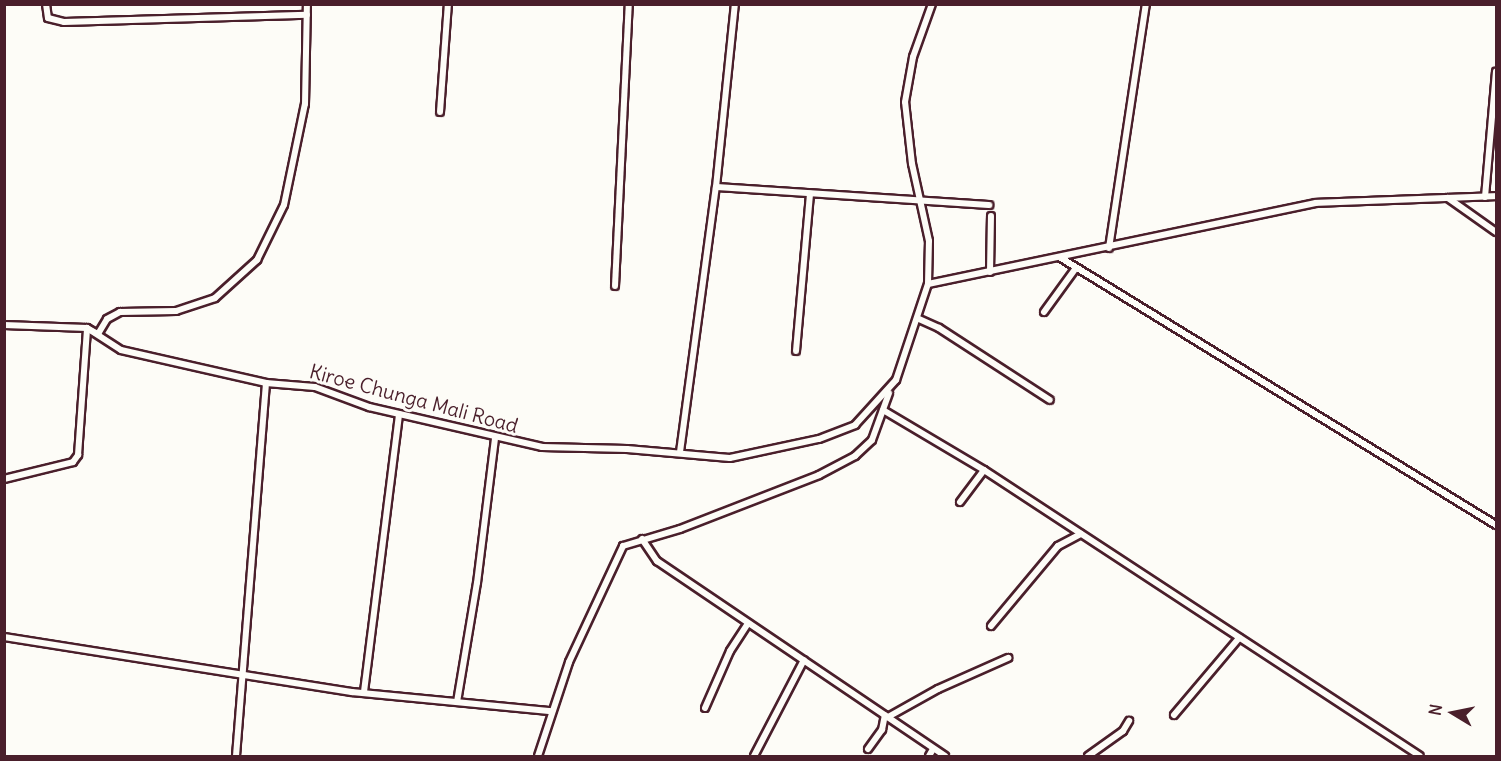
<!DOCTYPE html>
<style>
body{margin:0}
#map{position:relative;width:1501px;height:761px;overflow:hidden;background:#fdfcf7;font-family:Delius,sans-serif}
div>[style]{position:absolute}
.roads{filter:drop-shadow(2px 0 #4a1f2b) drop-shadow(-2px 0 #4a1f2b) drop-shadow(0 2px #4a1f2b) drop-shadow(0 -2px #4a1f2b)}
.minor>*{height:6px;margin:-3px;padding:0 3px;transform-origin:3px;border-radius:3px;background:#fdfcf7}
span{translate:-50% -50%;white-space:nowrap;text-align:center;line-height:1.15;-webkit-text-stroke:6px #fdfcf7;paint-order:stroke}
.street-label{font-size:20px;color:#4a1f2b}
.frame{position:absolute;inset:0;border:6px solid #4a1f2b;pointer-events:none}
.north{position:absolute;left:1423px;top:683px;width:60px;height:60px;-webkit-text-stroke:4px #fdfcf7;paint-order:stroke;rotate:280deg;font-size:16px;font-weight:700;line-height:24px;text-align:center;color:#4a1f2b}
.north::after{content:'';display:block;margin:auto;width:21px;height:27px;background:#4a1f2b;clip-path:polygon(50% 0,100% 100%,50% 72%,0 100%)}
</style>
<div id="map">
<div class="roads">
<div class="minor">
<i style="left:46px;top:4px;width:14px;rotate:82deg"></i>
<i style="left:48px;top:18px;width:16px;rotate:14deg"></i>
<i style="left:64px;top:22px;width:243px;rotate:-1.7deg"></i>
<i style="left:440px;top:112px;width:108px;rotate:-85.8deg"></i>
<i style="left:716px;top:187px;width:274px;rotate:3.8deg"></i>
<i style="left:1485px;top:197px;width:126px;rotate:-85deg"></i>
<i style="left:1448px;top:198px;width:59px;rotate:35.3deg"></i>
<i style="left:1109px;top:248px;width:247px;rotate:-81.4deg"></i>
<i style="left:1061px;top:258px;width:510px;rotate:31.54deg"></i>
<i style="left:990px;top:272px;width:56px;rotate:-89deg"></i>
<i style="left:928px;top:284px;width:396px;rotate:-11.8deg"></i>
<i style="left:1316px;top:203px;width:180px;rotate:-2.2deg"></i>
<i style="left:615px;top:286px;width:282px;rotate:-87.2deg"></i>
<i style="left:1044px;top:312px;width:54px;rotate:-54deg"></i>
<i style="left:919px;top:319px;width:22px;rotate:24deg"></i>
<i style="left:939px;top:328px;width:132px;rotate:33deg"></i>
<i style="left:4px;top:325px;width:83px;rotate:2.1deg"></i>
<i style="left:87px;top:328px;width:13px;rotate:29deg"></i>
<i style="left:98px;top:334px;width:17px;rotate:-59deg"></i>
<i style="left:107px;top:319px;width:15px;rotate:-28deg"></i>
<i style="left:120px;top:312px;width:56px;rotate:-1deg"></i>
<i style="left:176px;top:311px;width:41px;rotate:-18.4deg"></i>
<i style="left:215px;top:298px;width:57px;rotate:-42.1deg"></i>
<i style="left:257px;top:260px;width:61px;rotate:-63.9deg"></i>
<i style="left:284px;top:205px;width:103px;rotate:-78.3deg"></i>
<i style="left:305px;top:104px;width:100px;rotate:-88.9deg"></i>
<i style="left:87px;top:328px;width:40px;rotate:32.9deg"></i>
<i style="left:121px;top:350px;width:149px;rotate:12.8deg"></i>
<i style="left:266px;top:383px;width:49px;rotate:4.7deg"></i>
<i style="left:315px;top:387px;width:58px;rotate:20.3deg"></i>
<i style="left:369px;top:407px;width:178px;rotate:13deg"></i>
<i style="left:542px;top:447px;width:85px;rotate:1.3deg"></i>
<i style="left:627px;top:449px;width:103px;rotate:5deg"></i>
<i style="left:730px;top:458px;width:91px;rotate:-12.1deg"></i>
<i style="left:819px;top:439px;width:39px;rotate:-21deg"></i>
<i style="left:855px;top:425px;width:61px;rotate:-47.7deg"></i>
<i style="left:896px;top:380px;width:101px;rotate:-71.6deg"></i>
<i style="left:928px;top:284px;width:43px;rotate:-88.7deg"></i>
<i style="left:929px;top:241px;width:79px;rotate:-102.4deg"></i>
<i style="left:912px;top:164px;width:62px;rotate:-96.4deg"></i>
<i style="left:905px;top:102px;width:46px;rotate:-79.9deg"></i>
<i style="left:913px;top:57px;width:56px;rotate:-70.3deg"></i>
<i style="left:796px;top:351px;width:158px;rotate:-84.9deg"></i>
<i style="left:883px;top:410px;width:117px;rotate:30.7deg"></i>
<i style="left:984px;top:470px;width:521px;rotate:33.26deg"></i>
<i style="left:680px;top:452px;width:267px;rotate:-82.3deg"></i>
<i style="left:716px;top:187px;width:184px;rotate:-84.1deg"></i>
<i style="left:4px;top:479px;width:71px;rotate:-13.8deg"></i>
<i style="left:73px;top:462px;width:9px;rotate:-54deg"></i>
<i style="left:78px;top:455px;width:127px;rotate:-85.9deg"></i>
<i style="left:960px;top:502px;width:40px;rotate:-53deg"></i>
<i style="left:642px;top:539px;width:27px;rotate:56deg"></i>
<i style="left:657px;top:561px;width:348px;rotate:34.1deg"></i>
<i style="left:991px;top:626px;width:104px;rotate:-50.1deg"></i>
<i style="left:1058px;top:546px;width:26px;rotate:-28deg"></i>
<i style="left:4px;top:637px;width:352px;rotate:9deg"></i>
<i style="left:352px;top:692px;width:200px;rotate:5.5deg"></i>
<i style="left:364px;top:692px;width:280px;rotate:-82.8deg"></i>
<i style="left:457px;top:702px;width:121px;rotate:-80.5deg"></i>
<i style="left:477px;top:583px;width:146px;rotate:-82.9deg"></i>
<i style="left:705px;top:708px;width:62px;rotate:-66.3deg"></i>
<i style="left:730px;top:651px;width:33px;rotate:-57deg"></i>
<i style="left:1174px;top:715px;width:101px;rotate:-49.8deg"></i>
<i style="left:888px;top:717px;width:57px;rotate:-29.2deg"></i>
<i style="left:938px;top:689px;width:77px;rotate:-23.9deg"></i>
<i style="left:868px;top:749px;width:24px;rotate:-54deg"></i>
<i style="left:882px;top:730px;width:15px;rotate:-79deg"></i>
<i style="left:236px;top:756px;width:374px;rotate:-85.4deg"></i>
<i style="left:538px;top:756px;width:99px;rotate:-71.7deg"></i>
<i style="left:569px;top:662px;width:128px;rotate:-65deg"></i>
<i style="left:623px;top:546px;width:59px;rotate:-16.6deg"></i>
<i style="left:680px;top:529px;width:149px;rotate:-21.2deg"></i>
<i style="left:819px;top:475px;width:41px;rotate:-27.8deg"></i>
<i style="left:855px;top:456px;width:23px;rotate:-43deg"></i>
<i style="left:872px;top:440px;width:50px;rotate:-70.1deg"></i>
<i style="left:754px;top:756px;width:108px;rotate:-62.5deg"></i>
<i style="left:929px;top:756px;width:8px;rotate:-60deg"></i>
<i style="left:1088px;top:756px;width:43px;rotate:-35.5deg"></i>
<i style="left:1123px;top:731px;width:12px;rotate:-59deg"></i>
</div>
</div>
<div class="street-label">
<span style="left:414px;top:398px;rotate:15deg">Kiroe Chunga Mali Road</span>
</div>
<div class="frame"></div>
<div class="north">N</div>
</div>
